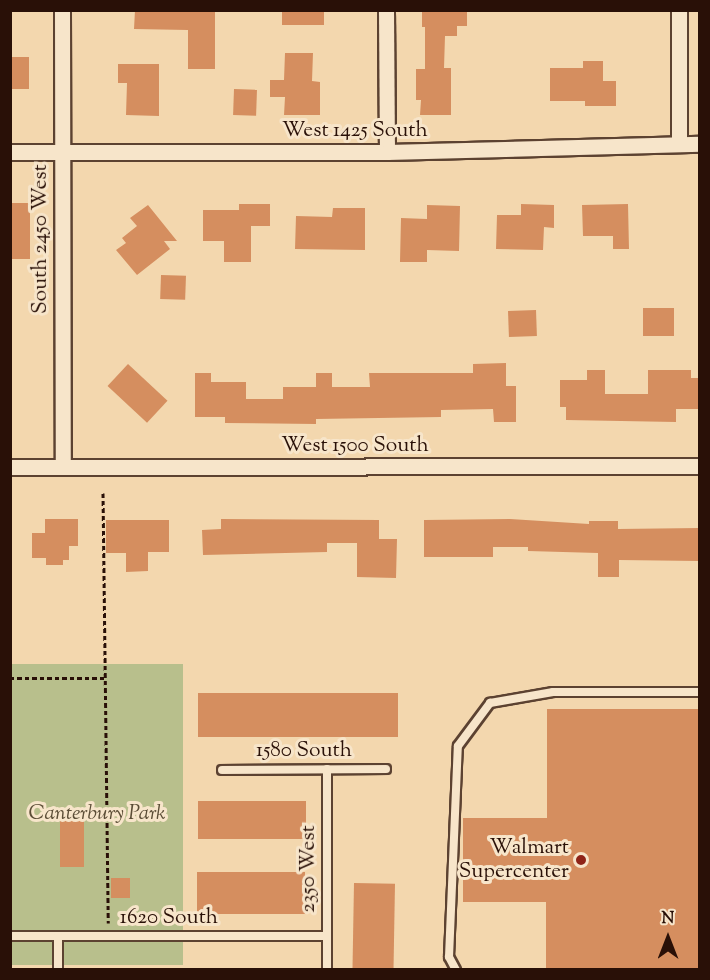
<!DOCTYPE html>
<style>
body{margin:0}
#map{position:relative;width:710px;height:980px;overflow:hidden;background:#f3d7ae;font-family:"Sorts Mill Goudy",serif}
div>[style]{position:absolute}
.green>*{inset:0;background:#b8bf8c;transform-origin:0 0}
.building>*{inset:0;background:#d58e5f;transform-origin:0 0}
.path>*{height:3px;margin-top:-1.5px;transform-origin:0;background:repeating-linear-gradient(90deg,#291007 0 4.5px,transparent 0 7.5px)}
.roads{filter:drop-shadow(2px 0 #5c4231) drop-shadow(-2px 0 #5c4231) drop-shadow(0 2px #5c4231) drop-shadow(0 -2px #5c4231)}
.service>*{height:8px;margin:-4px;padding:0 4px;transform-origin:4px;border-radius:4px;background:#f7e5ca}
.minor>*{height:15px;margin:-7.5px;padding:0 7.5px;transform-origin:7.5px;border-radius:7.5px;background:#f7e5ca}
.dots>*{width:16px;height:16px;translate:-50% -50%;box-sizing:border-box;border:3px solid #f7e5ca;border-radius:50%}
span{translate:-50% -50%;white-space:nowrap;text-align:center;line-height:1.15;-webkit-text-stroke:6px #f7e5ca;paint-order:stroke}
.street-label{font-size:21px;color:#291007}
.park-label{font-size:21px;color:#5b4d36;font-style:italic}
.poi-label{font-size:21px;color:#291007}
.right{translate:-100% -50%;text-align:right}
.frame{position:absolute;inset:0;border:12px solid #291007;pointer-events:none}
.north{position:absolute;left:638px;top:908px;width:60px;height:60px;-webkit-text-stroke:4px #f7e5ca;paint-order:stroke;rotate:0deg;font-size:16px;font-weight:700;line-height:24px;text-align:center;color:#291007}
.north::after{content:'';display:block;margin:auto;width:21px;height:27px;background:#291007;clip-path:polygon(50% 0,100% 100%,50% 72%,0 100%)}
</style>
<div id="map">
<div class="green">
<i style="left:183px;top:664px;width:301px;height:172px;rotate:90deg"></i>
</div>
<div class="building">
<i style="clip-path:polygon(135px 10px,215px 10px,215px 69px,188px 69px,188px 30px,134px 29px)"></i>
<i style="left:282px;top:10px;width:42px;height:15px"></i>
<i style="clip-path:polygon(422px 10px,467px 10px,467px 26px,457px 26px,457px 36px,445px 36px,444px 68px,451px 68px,451px 115px,420px 115px,421px 100px,416px 100px,416px 69px,425px 69px,425px 27px,422px 27px)"></i>
<i style="clip-path:polygon(285px 53px,313px 53px,312px 81px,320px 82px,320px 115px,284px 115px,285px 97px,270px 97px,270px 80px,284px 80px)"></i>
<i style="left:10px;top:57px;width:19px;height:32px"></i>
<i style="clip-path:polygon(583px 61px,603px 61px,603px 81px,616px 81px,616px 106px,585px 106px,585px 101px,550px 101px,550px 68px,583px 68px)"></i>
<i style="clip-path:polygon(118px 64px,159px 64px,159px 116px,126px 115px,127px 83px,118px 83px)"></i>
<i style="left:234px;top:89px;width:23px;height:26px;rotate:2deg"></i>
<i style="left:30px;top:203px;width:56px;height:20px;rotate:90deg"></i>
<i style="clip-path:polygon(239px 204px,270px 204px,270px 226px,251px 226px,251px 262px,224px 262px,224px 241px,203px 241px,203px 210px,239px 210px)"></i>
<i style="clip-path:polygon(521px 204px,554px 205px,554px 228px,544px 227px,543px 250px,496px 249px,497px 215px,521px 215px)"></i>
<i style="clip-path:polygon(628px 204px,629px 249px,613px 249px,613px 236px,583px 236px,582px 205px)"></i>
<i style="clip-path:polygon(148px 205px,177px 241px,164px 241px,170px 249px,137px 275px,116px 250px,126px 243px,122px 238px,137px 226px,130px 218px)"></i>
<i style="clip-path:polygon(427px 205px,460px 206px,459px 251px,427px 250px,427px 262px,400px 262px,401px 218px,427px 219px)"></i>
<i style="clip-path:polygon(333px 208px,365px 208px,365px 250px,295px 249px,296px 216px,332px 217px)"></i>
<i style="left:161px;top:275px;width:25px;height:24px;rotate:2deg"></i>
<i style="left:643px;top:308px;width:31px;height:28px"></i>
<i style="left:536px;top:310px;width:26px;height:28px;rotate:88deg"></i>
<i style="clip-path:polygon(506px 363px,506px 386px,516px 386px,516px 422px,494px 422px,493px 409px,441px 410px,441px 417px,316px 419px,316px 424px,225px 423px,225px 417px,195px 417px,195px 373px,211px 373px,211px 382px,246px 382px,246px 399px,283px 399px,283px 387px,316px 387px,316px 373px,332px 373px,332px 387px,370px 387px,369px 373px,473px 373px,473px 364px)"></i>
<i style="left:128px;top:364px;width:54px;height:30px;rotate:43deg"></i>
<i style="clip-path:polygon(587px 370px,605px 370px,605px 394px,648px 394px,648px 370px,691px 370px,691px 378px,699px 378px,699px 409px,676px 409px,676px 422px,566px 420px,566px 407px,560px 407px,560px 380px,587px 380px)"></i>
<i style="clip-path:polygon(45px 519px,78px 519px,78px 546px,69px 546px,69px 560px,63px 560px,63px 565px,46px 565px,46px 558px,32px 558px,32px 533px,45px 533px)"></i>
<i style="clip-path:polygon(221px 519px,379px 520px,379px 539px,397px 539px,396px 578px,357px 577px,357px 543px,327px 543px,327px 552px,203px 555px,202px 530px,221px 529px)"></i>
<i style="clip-path:polygon(510px 519px,589px 524px,589px 521px,618px 521px,618px 529px,699px 528px,699px 561px,619px 560px,619px 577px,598px 577px,598px 553px,528px 551px,528px 547px,493px 547px,493px 557px,424px 557px,424px 520px)"></i>
<i style="clip-path:polygon(106px 520px,169px 520px,169px 552px,148px 552px,148px 571px,126px 572px,126px 553px,106px 553px)"></i>
<i style="left:198px;top:693px;width:200px;height:44px"></i>
<i style="clip-path:polygon(547px 709px,699px 709px,699px 969px,546px 969px,546px 902px,463px 902px,463px 818px,547px 818px)"></i>
<i style="left:198px;top:801px;width:108px;height:38px"></i>
<i style="left:84px;top:817px;width:50px;height:24px;rotate:90deg"></i>
<i style="left:197px;top:872px;width:108px;height:42px"></i>
<i style="left:111px;top:878px;width:19px;height:20px"></i>
<i style="left:354px;top:883px;width:41px;height:86px;rotate:1deg"></i>
</div>
<div class="path">
<i style="left:103px;top:493px;width:430px;rotate:89.3deg"></i>
<i style="left:10px;top:678px;width:95px"></i>
</div>
<div class="roads">
<div class="service">
<i style="left:222px;top:770px;width:164px;rotate:-0.3deg"></i>
<i style="left:10px;top:936px;width:317px"></i>
<i style="left:58px;top:936px;width:34px;rotate:90deg"></i>
<i style="left:327px;top:970px;width:201px;rotate:-90deg"></i>
<i style="left:456px;top:970px;width:15px;rotate:-118deg"></i>
<i style="left:449px;top:957px;width:211px;rotate:-87.6deg"></i>
<i style="left:458px;top:746px;width:54px;rotate:-53.3deg"></i>
<i style="left:490px;top:703px;width:64px;rotate:-9.9deg"></i>
<i style="left:553px;top:692px;width:147px"></i>
</div>
<div class="minor">
<i style="left:62px;top:10px;width:457px;rotate:89.9deg"></i>
<i style="left:386px;top:10px;width:142px;rotate:89.6deg"></i>
<i style="left:679px;top:10px;width:134px;rotate:90deg"></i>
<i style="left:10px;top:152px;width:377px"></i>
<i style="left:387px;top:152px;width:313px;rotate:-1.5deg"></i>
<i style="left:10px;top:467px;width:690px;rotate:-0.08deg"></i>
</div>
</div>
<div class="dots">
<i style="left:581px;top:860px;background:#8f2418"></i>
</div>
<div class="street-label">
<span style="left:355px;top:131px">West 1425 South</span>
<span style="left:41px;top:239px;rotate:-90deg">South 2450 West</span>
<span style="left:355px;top:446px">West 1500 South</span>
<span style="left:304px;top:751px">1580 South</span>
<span style="left:309px;top:869px;rotate:-90deg">2350 West</span>
<span style="left:169px;top:918px">1620 South</span>
</div>
<div class="park-label">
<span style="left:97px;top:814px">Canterbury Park</span>
</div>
<div class="poi-label">
<span class="right" style="left:569px;top:860px">Walmart<br>Supercenter</span>
</div>
<div class="frame"></div>
<div class="north">N</div>
</div>
